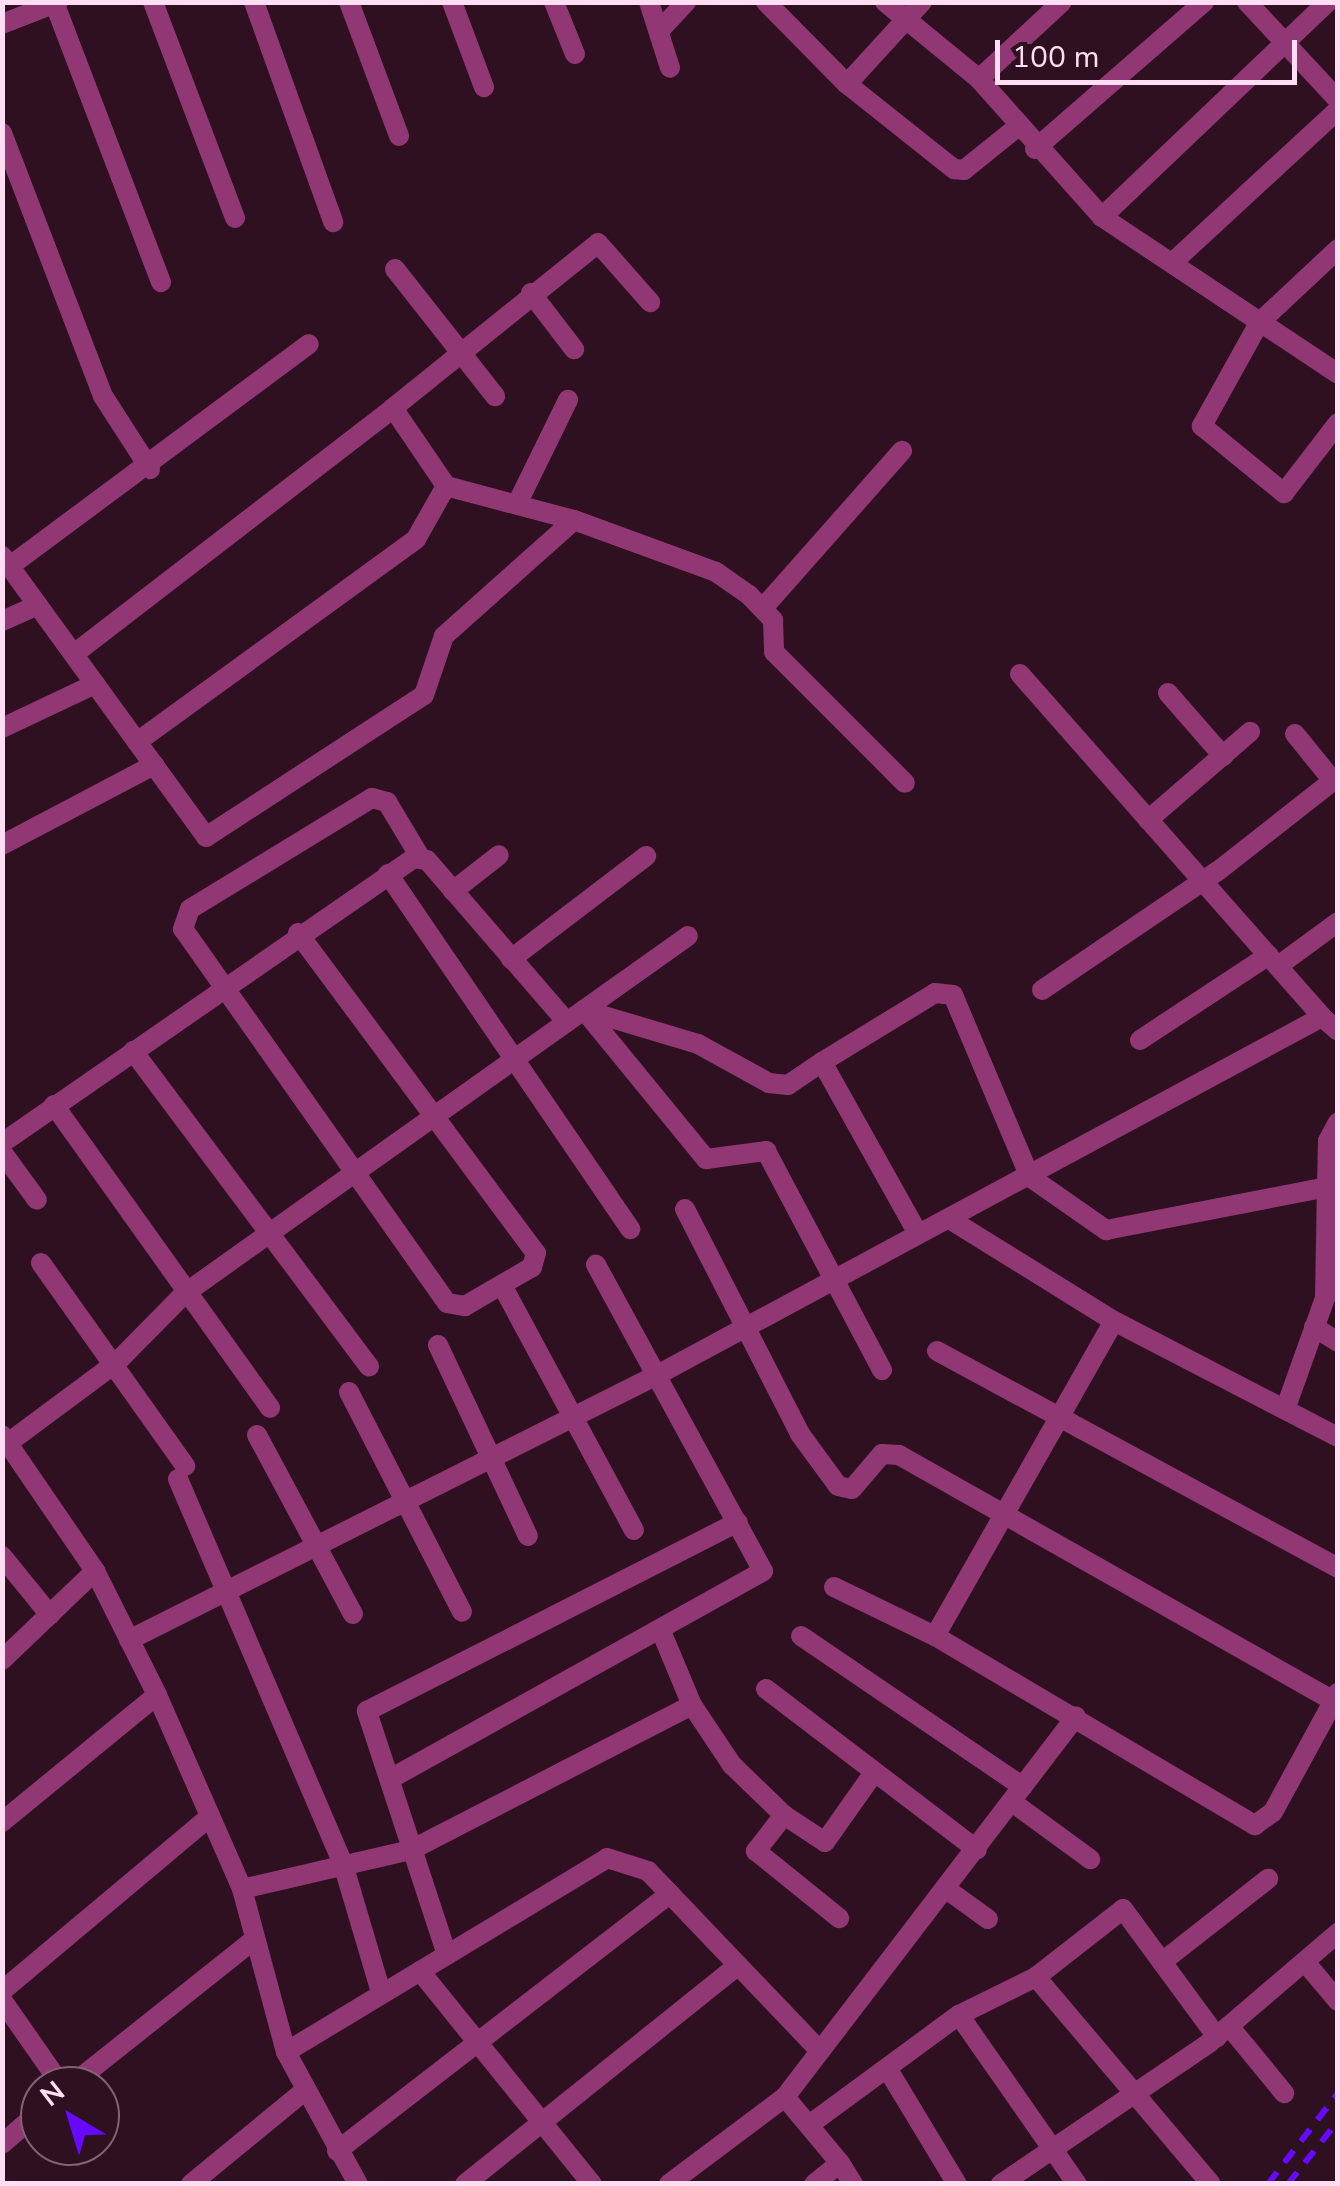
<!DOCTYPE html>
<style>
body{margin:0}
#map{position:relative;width:1340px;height:2186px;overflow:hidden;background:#2e1020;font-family:"Nunito Sans",sans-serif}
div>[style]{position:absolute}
.minor>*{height:20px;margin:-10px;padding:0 10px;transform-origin:10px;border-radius:10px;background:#913774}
.rail>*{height:6px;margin-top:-3px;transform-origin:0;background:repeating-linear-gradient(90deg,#6709ff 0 15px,transparent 0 27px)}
span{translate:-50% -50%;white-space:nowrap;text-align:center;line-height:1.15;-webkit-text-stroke:8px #2e1020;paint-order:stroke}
.frame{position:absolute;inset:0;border:5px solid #ffddf2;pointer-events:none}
.north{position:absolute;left:20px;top:2066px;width:100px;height:100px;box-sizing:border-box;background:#2e1020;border:2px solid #826274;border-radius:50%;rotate:322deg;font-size:28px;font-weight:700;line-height:40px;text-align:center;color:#ffddf2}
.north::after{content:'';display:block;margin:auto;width:35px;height:45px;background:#6709ff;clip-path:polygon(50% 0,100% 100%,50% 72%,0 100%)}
.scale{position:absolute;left:995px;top:40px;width:302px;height:45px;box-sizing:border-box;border:5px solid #ffddf2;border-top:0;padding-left:12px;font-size:30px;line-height:35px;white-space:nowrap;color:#ffddf2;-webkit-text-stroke:8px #2e1020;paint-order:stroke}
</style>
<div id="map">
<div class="minor">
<i style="left:54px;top:2px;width:300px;rotate:69.1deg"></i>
<i style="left:153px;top:2px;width:231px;rotate:69.2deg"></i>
<i style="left:254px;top:2px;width:234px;rotate:70.2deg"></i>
<i style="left:349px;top:2px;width:143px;rotate:69.5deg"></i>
<i style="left:452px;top:2px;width:91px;rotate:69.4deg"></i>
<i style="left:554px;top:2px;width:56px;rotate:68deg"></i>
<i style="left:649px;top:2px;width:69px;rotate:72.3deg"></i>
<i style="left:766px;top:2px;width:115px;rotate:45.4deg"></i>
<i style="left:847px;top:84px;width:137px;rotate:38.5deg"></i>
<i style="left:954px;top:169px;width:10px;rotate:6deg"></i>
<i style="left:964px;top:170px;width:67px;rotate:-38.9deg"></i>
<i style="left:885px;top:2px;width:122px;rotate:39.3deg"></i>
<i style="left:979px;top:79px;width:185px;rotate:48.3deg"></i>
<i style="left:1102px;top:217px;width:283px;rotate:33.6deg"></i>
<i style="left:1247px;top:2px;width:134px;rotate:47.1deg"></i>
<i style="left:2px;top:24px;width:60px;rotate:-21.4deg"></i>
<i style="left:660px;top:30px;width:38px;rotate:-47deg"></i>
<i style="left:979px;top:79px;width:113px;rotate:-42.9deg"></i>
<i style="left:847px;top:84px;width:111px;rotate:-47.6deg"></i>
<i style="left:2px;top:133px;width:282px;rotate:69deg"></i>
<i style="left:103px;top:396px;width:87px;rotate:57.2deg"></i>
<i style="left:1035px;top:149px;width:224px;rotate:-41deg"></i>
<i style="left:1102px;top:217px;width:312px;rotate:-43.6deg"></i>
<i style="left:1338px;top:249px;width:108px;rotate:136.9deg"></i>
<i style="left:1259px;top:323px;width:118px;rotate:119deg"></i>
<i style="left:1202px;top:426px;width:106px;rotate:39.3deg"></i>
<i style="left:1284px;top:493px;width:88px;rotate:-52.4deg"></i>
<i style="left:1172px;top:263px;width:226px;rotate:-42.7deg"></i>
<i style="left:395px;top:269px;width:162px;rotate:51.8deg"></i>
<i style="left:531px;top:293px;width:71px;rotate:52.5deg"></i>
<i style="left:393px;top:408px;width:263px;rotate:-38.8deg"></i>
<i style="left:598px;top:243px;width:79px;rotate:48.6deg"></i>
<i style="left:517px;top:504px;width:116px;rotate:-63.9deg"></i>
<i style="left:2px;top:556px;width:347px;rotate:54deg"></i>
<i style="left:206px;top:837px;width:260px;rotate:-33.1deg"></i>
<i style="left:424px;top:695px;width:62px;rotate:-71.3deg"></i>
<i style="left:444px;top:636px;width:174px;rotate:-41.7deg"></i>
<i style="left:574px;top:520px;width:151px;rotate:20.1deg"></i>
<i style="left:716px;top:572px;width:40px;rotate:34.9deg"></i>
<i style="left:749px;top:595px;width:35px;rotate:46deg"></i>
<i style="left:773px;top:620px;width:32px;rotate:88deg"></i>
<i style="left:774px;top:652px;width:185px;rotate:45deg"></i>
<i style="left:10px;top:566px;width:372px;rotate:-36.6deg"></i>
<i style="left:763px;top:608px;width:210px;rotate:-48.5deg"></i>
<i style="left:2px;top:621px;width:39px;rotate:-24deg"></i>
<i style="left:74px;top:654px;width:403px;rotate:-37.6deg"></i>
<i style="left:393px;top:408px;width:94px;rotate:55.8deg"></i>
<i style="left:446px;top:486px;width:132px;rotate:14.9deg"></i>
<i style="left:1020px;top:674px;width:457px;rotate:48.6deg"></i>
<i style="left:1168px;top:693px;width:84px;rotate:48.9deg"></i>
<i style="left:2px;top:728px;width:103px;rotate:-25.3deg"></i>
<i style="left:1295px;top:734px;width:60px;rotate:51deg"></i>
<i style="left:137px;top:742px;width:345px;rotate:-36deg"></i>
<i style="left:416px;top:539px;width:61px;rotate:-60.5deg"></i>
<i style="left:1148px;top:820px;width:135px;rotate:-40.8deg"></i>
<i style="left:2px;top:845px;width:172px;rotate:-27.8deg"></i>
<i style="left:388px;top:874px;width:430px;rotate:55.7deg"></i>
<i style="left:453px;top:891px;width:58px;rotate:-38deg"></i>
<i style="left:298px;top:933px;width:399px;rotate:53.4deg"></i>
<i style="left:536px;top:1253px;width:15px;rotate:106deg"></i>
<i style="left:532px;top:1267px;width:78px;rotate:149.8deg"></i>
<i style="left:465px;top:1306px;width:18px;rotate:-171deg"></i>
<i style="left:447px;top:1303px;width:458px;rotate:-125.2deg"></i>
<i style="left:183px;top:929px;width:21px;rotate:-71deg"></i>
<i style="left:190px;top:909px;width:213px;rotate:-31.4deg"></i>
<i style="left:372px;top:798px;width:16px;rotate:15deg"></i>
<i style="left:387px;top:802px;width:64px;rotate:59deg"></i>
<i style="left:511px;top:959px;width:170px;rotate:-37.3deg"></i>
<i style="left:1278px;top:966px;width:74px;rotate:-36.3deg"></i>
<i style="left:1042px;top:990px;width:212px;rotate:-34.1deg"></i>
<i style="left:1218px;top:871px;width:152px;rotate:-38.1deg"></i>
<i style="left:584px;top:1010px;width:193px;rotate:50.7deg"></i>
<i style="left:706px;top:1159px;width:61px;rotate:-7.6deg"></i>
<i style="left:766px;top:1151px;width:248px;rotate:62.1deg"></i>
<i style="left:584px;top:1010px;width:119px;rotate:16.6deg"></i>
<i style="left:698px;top:1044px;width:81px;rotate:28.8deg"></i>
<i style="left:769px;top:1083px;width:19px;rotate:6deg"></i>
<i style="left:788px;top:1085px;width:41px;rotate:-34.1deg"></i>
<i style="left:822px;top:1062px;width:197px;rotate:60.8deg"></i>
<i style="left:1140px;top:1040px;width:154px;rotate:-33.4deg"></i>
<i style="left:133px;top:1051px;width:394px;rotate:53.2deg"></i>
<i style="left:822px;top:1062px;width:132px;rotate:-31.4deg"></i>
<i style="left:935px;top:993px;width:18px;rotate:6deg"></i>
<i style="left:953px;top:995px;width:198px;rotate:67.1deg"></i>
<i style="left:1030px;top:1177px;width:93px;rotate:34.9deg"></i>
<i style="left:1106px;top:1230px;width:225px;rotate:-11deg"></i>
<i style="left:1327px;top:1187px;width:46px;rotate:-88.8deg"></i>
<i style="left:1328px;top:1141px;width:21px;rotate:-62deg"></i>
<i style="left:54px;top:1105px;width:372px;rotate:54.5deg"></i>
<i style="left:2px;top:1143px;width:501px;rotate:-34.67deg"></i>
<i style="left:414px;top:858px;width:13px;rotate:9deg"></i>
<i style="left:427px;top:860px;width:214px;rotate:49.2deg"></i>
<i style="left:2px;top:1152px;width:59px;rotate:53.9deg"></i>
<i style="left:685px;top:1209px;width:253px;rotate:62.9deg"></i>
<i style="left:800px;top:1434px;width:64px;rotate:53.8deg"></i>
<i style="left:838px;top:1486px;width:14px;rotate:12deg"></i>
<i style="left:852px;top:1489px;width:46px;rotate:-49.4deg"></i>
<i style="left:882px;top:1454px;width:17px;rotate:3deg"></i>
<i style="left:899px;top:1455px;width:500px;rotate:29.5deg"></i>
<i style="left:951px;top:1220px;width:192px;rotate:31.8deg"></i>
<i style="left:1114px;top:1321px;width:252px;rotate:27.4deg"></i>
<i style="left:41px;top:1263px;width:249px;rotate:54.6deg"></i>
<i style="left:503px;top:1287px;width:276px;rotate:61.7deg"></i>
<i style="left:1314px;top:1327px;width:28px;rotate:32deg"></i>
<i style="left:438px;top:1345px;width:211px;rotate:64.8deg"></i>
<i style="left:937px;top:1351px;width:456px;rotate:28.4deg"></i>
<i style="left:349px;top:1392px;width:247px;rotate:62.8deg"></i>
<i style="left:1286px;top:1407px;width:116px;rotate:-70.3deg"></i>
<i style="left:1325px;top:1298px;width:111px;rotate:-89deg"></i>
<i style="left:2px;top:1435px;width:165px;rotate:55.6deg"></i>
<i style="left:95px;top:1571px;width:139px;rotate:63.4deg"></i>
<i style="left:157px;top:1695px;width:212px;rotate:66.3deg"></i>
<i style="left:242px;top:1889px;width:169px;rotate:74.9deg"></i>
<i style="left:286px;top:2052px;width:150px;rotate:61.4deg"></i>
<i style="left:257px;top:1435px;width:203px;rotate:61.8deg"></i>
<i style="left:8px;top:1443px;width:136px;rotate:-36.6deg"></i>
<i style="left:117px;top:1362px;width:95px;rotate:-45.4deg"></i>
<i style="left:184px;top:1294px;width:618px;rotate:-35.39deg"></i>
<i style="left:178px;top:1479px;width:419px;rotate:66.8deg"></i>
<i style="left:343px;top:1864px;width:134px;rotate:73.5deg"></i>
<i style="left:2px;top:1556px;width:76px;rotate:50.9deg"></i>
<i style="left:834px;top:1587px;width:112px;rotate:25.9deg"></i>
<i style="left:935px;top:1636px;width:372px;rotate:30.6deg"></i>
<i style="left:1255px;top:1825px;width:22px;rotate:-36deg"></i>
<i style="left:1273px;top:1812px;width:136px;rotate:-61.4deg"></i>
<i style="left:661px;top:1631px;width:80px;rotate:67.3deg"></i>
<i style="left:692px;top:1705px;width:72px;rotate:56.3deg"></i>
<i style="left:732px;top:1765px;width:72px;rotate:43.9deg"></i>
<i style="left:784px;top:1815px;width:49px;rotate:33.4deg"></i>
<i style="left:825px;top:1842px;width:83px;rotate:-54.8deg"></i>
<i style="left:801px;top:1636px;width:268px;rotate:34.2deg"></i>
<i style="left:935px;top:1636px;width:362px;rotate:-60.4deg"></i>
<i style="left:129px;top:1640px;width:593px;rotate:-26.65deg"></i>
<i style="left:659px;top:1374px;width:753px;rotate:-28.3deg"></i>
<i style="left:1322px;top:1017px;width:21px;rotate:41deg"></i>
<i style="left:2px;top:1660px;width:129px;rotate:-43.7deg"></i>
<i style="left:766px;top:1689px;width:265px;rotate:37.3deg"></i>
<i style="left:390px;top:1779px;width:427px;rotate:-29.1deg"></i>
<i style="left:763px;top:1571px;width:349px;rotate:-118.6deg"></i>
<i style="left:1012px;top:1802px;width:97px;rotate:36.2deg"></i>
<i style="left:784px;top:1815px;width:46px;rotate:127.9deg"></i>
<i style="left:756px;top:1851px;width:107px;rotate:38.9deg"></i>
<i style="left:2px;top:1822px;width:200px;rotate:-39.3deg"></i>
<i style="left:242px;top:1889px;width:173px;rotate:-13deg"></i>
<i style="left:411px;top:1850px;width:316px;rotate:-27.3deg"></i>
<i style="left:949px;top:1891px;width:48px;rotate:35.7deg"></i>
<i style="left:447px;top:1955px;width:257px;rotate:-108.2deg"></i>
<i style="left:367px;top:1711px;width:416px;rotate:-27deg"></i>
<i style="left:1162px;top:1962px;width:135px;rotate:-38.1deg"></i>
<i style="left:1305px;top:1962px;width:51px;rotate:49.8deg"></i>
<i style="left:420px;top:1971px;width:274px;rotate:51.1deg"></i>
<i style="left:1036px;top:1977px;width:270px;rotate:49.8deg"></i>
<i style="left:2px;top:1991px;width:269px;rotate:-40deg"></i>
<i style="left:2px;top:2000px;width:105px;rotate:55.1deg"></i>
<i style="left:959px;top:2015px;width:206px;rotate:55.1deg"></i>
<i style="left:1229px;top:2026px;width:87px;rotate:50.6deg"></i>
<i style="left:286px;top:2052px;width:375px;rotate:-31.1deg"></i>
<i style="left:607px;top:1858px;width:43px;rotate:17.6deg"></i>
<i style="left:648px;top:1871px;width:249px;rotate:46.3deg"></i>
<i style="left:887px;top:2068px;width:135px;rotate:58.9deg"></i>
<i style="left:70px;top:2086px;width:236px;rotate:-38.5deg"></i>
<i style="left:785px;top:2097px;width:86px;rotate:50.2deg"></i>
<i style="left:840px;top:2163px;width:33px;rotate:141deg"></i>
<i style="left:809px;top:2125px;width:186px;rotate:-36.3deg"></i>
<i style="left:959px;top:2015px;width:86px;rotate:-26.3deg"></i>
<i style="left:1036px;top:1977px;width:110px;rotate:-38deg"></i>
<i style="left:1123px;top:1909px;width:159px;rotate:53.7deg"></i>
<i style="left:2px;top:2144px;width:50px;rotate:-41deg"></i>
<i style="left:337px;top:2151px;width:421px;rotate:-37.7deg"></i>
<i style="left:840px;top:2163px;width:25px;rotate:58deg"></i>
<i style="left:191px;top:2184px;width:145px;rotate:-39.4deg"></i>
<i style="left:465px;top:2184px;width:350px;rotate:-38.7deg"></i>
<i style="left:669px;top:2184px;width:145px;rotate:-36.9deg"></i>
<i style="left:785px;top:2097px;width:479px;rotate:-52.6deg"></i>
<i style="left:1001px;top:2184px;width:251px;rotate:-34.1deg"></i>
<i style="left:1209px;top:2043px;width:170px;rotate:-40.5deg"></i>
</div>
<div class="rail">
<i style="left:1268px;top:2184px;width:115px;rotate:-52.4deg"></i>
<i style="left:1288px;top:2184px;width:80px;rotate:-51.6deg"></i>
</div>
<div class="frame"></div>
<div class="north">N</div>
<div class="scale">100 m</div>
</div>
